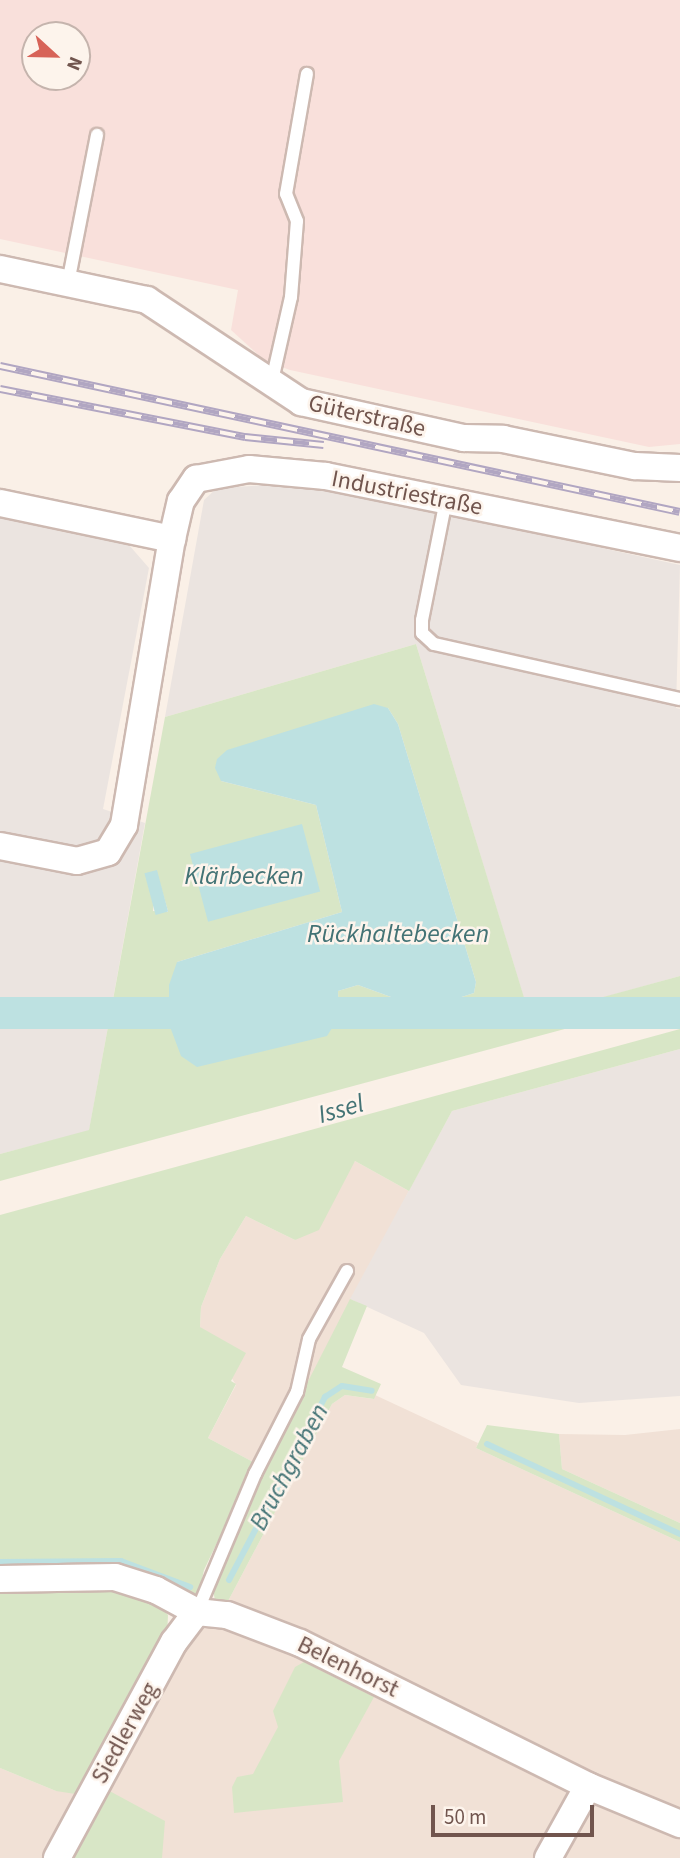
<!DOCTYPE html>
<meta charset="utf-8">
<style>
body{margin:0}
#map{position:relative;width:680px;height:1858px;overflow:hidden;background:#faf0e7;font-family:"Source Sans 3",sans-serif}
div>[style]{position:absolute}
.residential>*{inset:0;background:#f1e1d6}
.commercial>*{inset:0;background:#f9e0db}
.industrial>*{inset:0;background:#ebe4e0}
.green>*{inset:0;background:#d8e6c6}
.water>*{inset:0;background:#bde1e1;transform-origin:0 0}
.stream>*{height:6px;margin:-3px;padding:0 3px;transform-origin:3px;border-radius:3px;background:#bde1e1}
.roads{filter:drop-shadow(2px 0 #cdb9b1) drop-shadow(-2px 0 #cdb9b1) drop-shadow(0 2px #cdb9b1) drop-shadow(0 -2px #cdb9b1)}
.service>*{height:12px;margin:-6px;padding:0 6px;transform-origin:6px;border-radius:6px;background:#fff}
.minor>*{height:26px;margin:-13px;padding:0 13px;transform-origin:13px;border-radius:13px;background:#fff}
.rail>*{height:8px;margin-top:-4px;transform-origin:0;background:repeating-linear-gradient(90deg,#fdf4ec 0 16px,#b1a6c2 0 32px);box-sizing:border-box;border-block:2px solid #b1a6c2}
span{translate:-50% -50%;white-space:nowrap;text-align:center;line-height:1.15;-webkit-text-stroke:5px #fdf4ec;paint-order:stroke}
.street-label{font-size:24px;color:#71554e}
.water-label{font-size:26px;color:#437375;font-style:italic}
.north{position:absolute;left:21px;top:21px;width:70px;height:70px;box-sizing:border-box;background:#fdf4ec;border:2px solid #c5b4ad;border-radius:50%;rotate:112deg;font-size:19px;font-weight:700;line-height:28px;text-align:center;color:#71554e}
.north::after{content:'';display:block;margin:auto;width:24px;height:32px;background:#d76358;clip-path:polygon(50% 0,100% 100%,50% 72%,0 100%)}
.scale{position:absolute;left:431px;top:1805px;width:163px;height:32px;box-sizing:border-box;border:4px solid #71554e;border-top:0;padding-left:9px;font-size:21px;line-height:24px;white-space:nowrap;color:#71554e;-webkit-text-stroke:5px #fdf4ec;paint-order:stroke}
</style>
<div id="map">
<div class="residential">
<i style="clip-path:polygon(355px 1161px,409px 1191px,303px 1393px,255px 1463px,208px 1438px,236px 1385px,200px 1327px,201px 1307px,220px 1259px,246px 1216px,295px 1240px)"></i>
<i style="clip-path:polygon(345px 1395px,373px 1399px,375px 1395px,478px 1443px,476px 1448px,680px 1542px,680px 1858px,0 1858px,0 1768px,56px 1791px,185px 1641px,226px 1605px,332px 1404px)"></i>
<i style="clip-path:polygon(680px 1429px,680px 1523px,562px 1469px,559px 1434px,625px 1435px)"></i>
</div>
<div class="commercial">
<i style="clip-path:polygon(evenodd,0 0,680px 0,680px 444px,649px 447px,290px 370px,265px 361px,231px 330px,238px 290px,0 239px,0 0,35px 35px,77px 35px,77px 77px,35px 77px,35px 35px)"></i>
</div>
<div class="industrial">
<i style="clip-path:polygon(286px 484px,322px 487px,680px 565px,676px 708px,680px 709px,680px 976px,530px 1018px,416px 644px,165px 717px,204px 500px,217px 488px)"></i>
<i style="clip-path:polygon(0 517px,129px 545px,149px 568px,103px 809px,145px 823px,89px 1131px,0 1154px)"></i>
<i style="clip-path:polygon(680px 1049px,680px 1396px,579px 1403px,461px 1385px,424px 1333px,350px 1299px,452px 1111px)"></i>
</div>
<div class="green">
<i style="clip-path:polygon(evenodd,416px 644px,530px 1017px,680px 976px,680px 998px,0 1181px,0 1154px,89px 1130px,165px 717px,416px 644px,388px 708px,398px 724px,476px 982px,474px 993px,424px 1009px,358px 985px,338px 991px,339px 1017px,177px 962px,342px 912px,316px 805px,221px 781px,388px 708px,416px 644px,156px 870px,168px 911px,168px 912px,153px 911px,156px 870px)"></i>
<i style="clip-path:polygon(680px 1029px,680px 1049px,452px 1111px,409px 1191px,355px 1161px,319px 1230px,295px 1240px,246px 1216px,220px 1259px,201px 1307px,200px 1327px,246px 1353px,231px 1381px,236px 1384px,208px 1438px,255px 1463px,204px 1570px,198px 1597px,0 1571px,0 1215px)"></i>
<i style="clip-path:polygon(350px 1299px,367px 1306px,342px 1367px,381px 1384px,374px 1399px,345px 1395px,332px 1404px,226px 1605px,215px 1601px,213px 1589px,237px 1521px)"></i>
<i style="clip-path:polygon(487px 1425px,559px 1434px,562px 1469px,680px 1523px,680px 1542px,476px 1448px)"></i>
<i style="clip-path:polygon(95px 1582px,152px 1596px,168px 1615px,167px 1638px,82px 1795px,56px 1791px,0 1768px,0 1584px)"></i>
<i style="clip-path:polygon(304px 1662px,374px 1697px,339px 1761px,343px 1802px,234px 1813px,232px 1787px,237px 1777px,253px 1774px,278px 1727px,273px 1711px,295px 1667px)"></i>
<i style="clip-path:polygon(104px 1788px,165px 1821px,162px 1858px,68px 1858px)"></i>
</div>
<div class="water">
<i style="clip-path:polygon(374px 704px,388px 708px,398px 724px,476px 982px,474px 993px,424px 1009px,358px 985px,338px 991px,339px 1017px,327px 1036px,197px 1067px,181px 1056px,169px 1024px,169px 985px,177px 962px,342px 912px,316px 805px,221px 781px,215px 768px,217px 759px,227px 750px)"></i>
<i style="left:302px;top:824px;width:70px;height:116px;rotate:75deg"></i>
<i style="left:157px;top:870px;width:43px;height:13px;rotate:75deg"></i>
<i style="left:680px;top:997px;width:32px;height:704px;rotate:90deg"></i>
</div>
<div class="stream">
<i style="left:487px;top:1444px;width:213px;rotate:25deg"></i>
<i style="left:0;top:1562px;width:121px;rotate:-0.5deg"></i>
<i style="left:121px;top:1561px;width:74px;rotate:20.6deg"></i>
<i style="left:229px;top:1580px;width:207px;rotate:-62.3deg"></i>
<i style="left:325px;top:1397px;width:20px;rotate:-33deg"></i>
<i style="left:342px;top:1386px;width:30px;rotate:9deg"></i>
</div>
<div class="roads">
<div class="service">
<i style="left:68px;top:283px;width:151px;rotate:-78.9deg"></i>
<i style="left:271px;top:385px;width:90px;rotate:-77.2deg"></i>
<i style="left:291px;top:297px;width:76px;rotate:-85.5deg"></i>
<i style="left:297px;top:221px;width:29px;rotate:-112deg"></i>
<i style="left:286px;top:194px;width:122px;rotate:-80.1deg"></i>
<i style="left:446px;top:500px;width:122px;rotate:101.3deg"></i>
<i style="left:422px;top:620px;width:13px;rotate:90deg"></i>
<i style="left:422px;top:633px;width:16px;rotate:43deg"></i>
<i style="left:434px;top:644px;width:252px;rotate:12.6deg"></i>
<i style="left:197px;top:1612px;width:150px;rotate:-67.2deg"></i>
<i style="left:255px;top:1474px;width:92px;rotate:-62.9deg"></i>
<i style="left:297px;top:1392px;width:54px;rotate:-77.2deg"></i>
<i style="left:309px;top:1339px;width:78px;rotate:-60.8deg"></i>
</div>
<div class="minor">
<i style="left:0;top:269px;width:150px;rotate:11.9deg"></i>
<i style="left:147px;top:300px;width:185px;rotate:33.5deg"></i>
<i style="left:301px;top:402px;width:167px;rotate:12.5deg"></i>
<i style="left:464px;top:438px;width:39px;rotate:1deg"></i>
<i style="left:503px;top:439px;width:135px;rotate:11.6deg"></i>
<i style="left:635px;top:466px;width:45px;rotate:2.5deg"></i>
<i style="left:0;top:503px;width:176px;rotate:11.8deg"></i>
<i style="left:0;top:846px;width:78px;rotate:11deg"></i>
<i style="left:77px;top:861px;width:32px;rotate:-16deg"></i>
<i style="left:108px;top:852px;width:31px;rotate:-59deg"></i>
<i style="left:124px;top:825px;width:290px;rotate:-80.5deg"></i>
<i style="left:172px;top:539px;width:39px;rotate:-77deg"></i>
<i style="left:181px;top:501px;width:27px;rotate:-56deg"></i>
<i style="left:196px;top:479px;width:54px;rotate:-10.7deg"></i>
<i style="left:249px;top:469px;width:77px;rotate:5.2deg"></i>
<i style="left:326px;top:476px;width:361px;rotate:11.5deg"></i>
<i style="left:0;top:1579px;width:115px;rotate:-1deg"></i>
<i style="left:115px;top:1577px;width:43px;rotate:17.6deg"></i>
<i style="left:156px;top:1590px;width:47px;rotate:28.2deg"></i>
<i style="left:197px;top:1612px;width:30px;rotate:6deg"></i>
<i style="left:227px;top:1615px;width:78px;rotate:21deg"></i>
<i style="left:300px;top:1643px;width:322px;rotate:26.4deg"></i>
<i style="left:588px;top:1786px;width:100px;rotate:22.4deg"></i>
<i style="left:57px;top:1858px;width:246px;rotate:-61.6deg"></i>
<i style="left:174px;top:1642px;width:38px;rotate:-53deg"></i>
<i style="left:548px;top:1858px;width:82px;rotate:-60.9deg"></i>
</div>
</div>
<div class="rail">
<i style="left:0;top:366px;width:695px;rotate:12.12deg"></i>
<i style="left:0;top:389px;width:250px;rotate:11.1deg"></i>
<i style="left:245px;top:437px;width:79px;rotate:5.8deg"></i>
</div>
<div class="street-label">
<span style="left:367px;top:416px;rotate:13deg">Güterstraße</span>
<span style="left:407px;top:493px;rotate:11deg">Industriestraße</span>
<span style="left:348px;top:1667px;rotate:26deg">Belenhorst</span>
<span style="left:125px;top:1733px;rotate:-61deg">Siedlerweg</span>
</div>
<div class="water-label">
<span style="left:244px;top:876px">Klärbecken</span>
<span style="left:398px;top:934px">Rückhaltebecken</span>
<span style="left:341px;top:1109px;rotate:-16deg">Issel</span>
<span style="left:289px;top:1467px;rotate:-62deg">Bruchgraben</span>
</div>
<div class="north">N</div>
<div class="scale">50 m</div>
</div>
